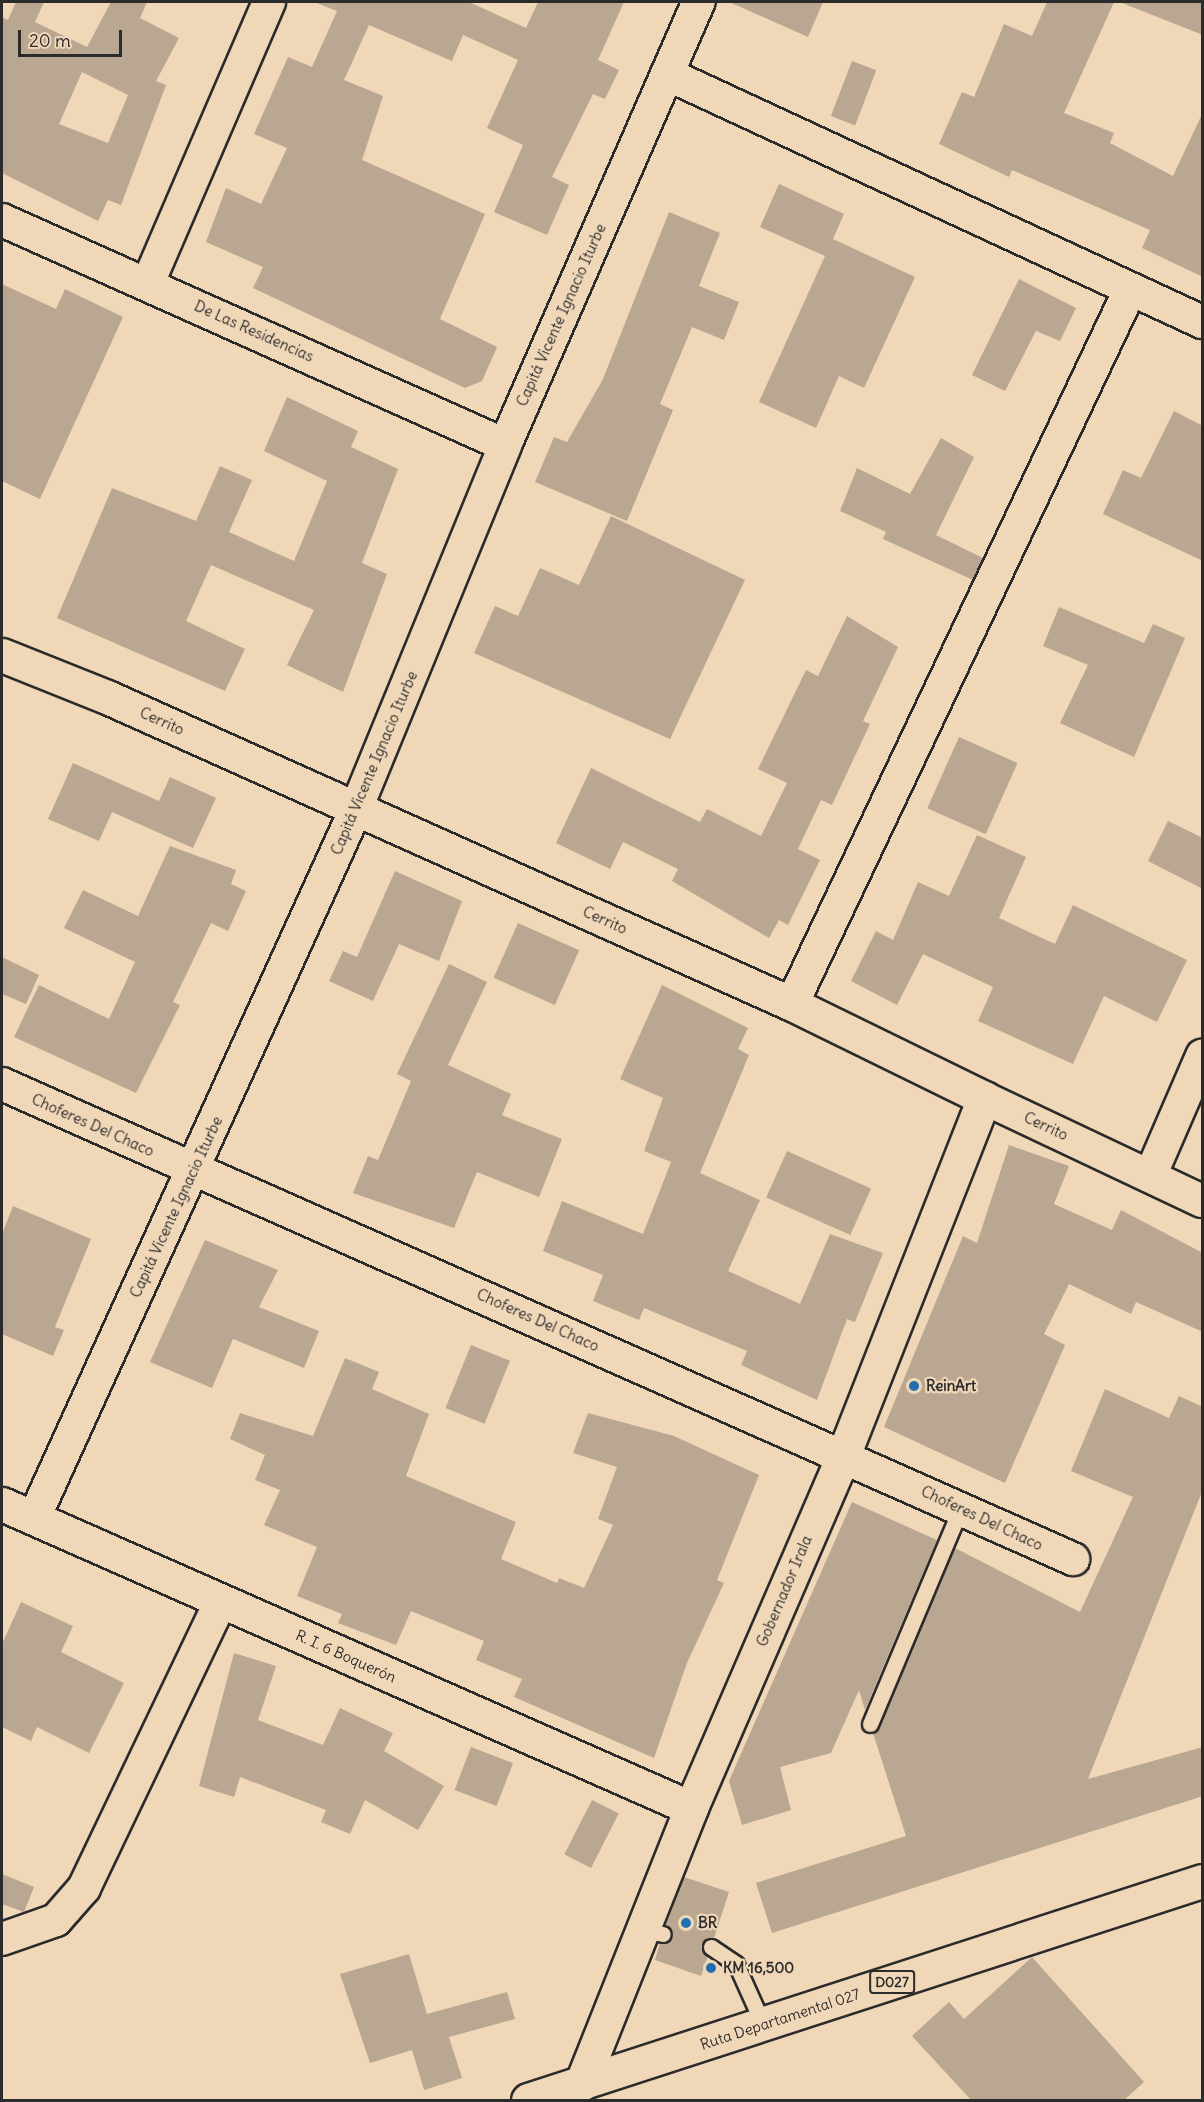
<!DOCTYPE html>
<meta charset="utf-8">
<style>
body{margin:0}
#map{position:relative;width:1204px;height:2102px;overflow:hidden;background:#f0d7b8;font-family:Delius,sans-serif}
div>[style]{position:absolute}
.building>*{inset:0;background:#baa791;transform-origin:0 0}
.roads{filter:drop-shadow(2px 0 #2b2b2b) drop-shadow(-2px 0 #2b2b2b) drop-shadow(0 2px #2b2b2b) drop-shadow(0 -2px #2b2b2b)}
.lane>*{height:15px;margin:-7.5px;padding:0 7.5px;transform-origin:7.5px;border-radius:7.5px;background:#f0d7b8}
.street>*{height:32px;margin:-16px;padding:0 16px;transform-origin:16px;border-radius:16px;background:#f0d7b8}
.secondary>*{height:33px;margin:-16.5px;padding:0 16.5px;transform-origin:16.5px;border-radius:16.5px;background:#f0d7b8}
.primary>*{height:33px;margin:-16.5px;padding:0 16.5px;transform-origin:16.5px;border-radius:16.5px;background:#f0d7b8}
.dots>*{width:16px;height:16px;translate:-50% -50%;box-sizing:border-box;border:3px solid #f0d7b8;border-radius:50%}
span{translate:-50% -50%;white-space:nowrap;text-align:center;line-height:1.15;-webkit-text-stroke:4.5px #f0d7b8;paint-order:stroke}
.shield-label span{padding:2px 4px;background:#f0d7b8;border:2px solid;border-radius:4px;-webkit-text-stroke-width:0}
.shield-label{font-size:14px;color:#2b2b2b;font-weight:700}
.street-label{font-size:15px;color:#2b2b2b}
.poi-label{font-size:15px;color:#2b2b2b;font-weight:700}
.left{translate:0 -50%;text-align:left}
.frame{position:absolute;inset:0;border:3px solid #2b2b2b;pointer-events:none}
.scale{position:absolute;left:18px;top:30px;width:104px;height:27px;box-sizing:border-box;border:3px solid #2b2b2b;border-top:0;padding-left:8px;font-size:18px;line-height:21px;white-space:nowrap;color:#2b2b2b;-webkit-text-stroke:4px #f0d7b8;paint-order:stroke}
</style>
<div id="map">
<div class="building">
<i style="clip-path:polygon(evenodd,16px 2px,44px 2px,35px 22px,87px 47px,111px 2px,147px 2px,140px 18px,179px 38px,156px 81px,166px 85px,121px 205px,108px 200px,98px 221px,2px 173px,2px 17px,8px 20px,16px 2px,82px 72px,128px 95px,108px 143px,59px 124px,82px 72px)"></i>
<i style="clip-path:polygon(314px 2px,469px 2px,526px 28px,538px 2px,624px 2px,598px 60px,619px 70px,605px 99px,593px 94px,552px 177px,569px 185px,547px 235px,494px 212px,523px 145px,487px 128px,518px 60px,463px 35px,452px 61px,369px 25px,344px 80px,383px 96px,362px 160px,485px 214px,440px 319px,497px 347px,482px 381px,465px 388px,253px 288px,263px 267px,206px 242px,226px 188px,261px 204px,287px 148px,254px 134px,288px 57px,312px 67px,337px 11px)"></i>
<i style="clip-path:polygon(729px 2px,823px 2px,808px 37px)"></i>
<i style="clip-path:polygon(1047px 2px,1114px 2px,1064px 113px,1114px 133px,1110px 143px,1173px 176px,1203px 112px,1203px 277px,1142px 248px,1150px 230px,1012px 170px,1009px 177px,939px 144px,962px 92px,974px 97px,1004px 24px,1032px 36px)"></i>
<i style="clip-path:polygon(1123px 2px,1203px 2px,1203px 35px,1122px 3px)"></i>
<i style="left:852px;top:61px;width:26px;height:59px;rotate:21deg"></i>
<i style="clip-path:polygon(779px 184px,844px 214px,833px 239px,915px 277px,864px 388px,839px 376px,816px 428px,759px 402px,825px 256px,760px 227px)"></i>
<i style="clip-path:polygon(669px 212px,720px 233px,699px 286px,739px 302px,724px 340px,692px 327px,660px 404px,673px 410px,627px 521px,535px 482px,554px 437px,567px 442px,603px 379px)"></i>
<i style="clip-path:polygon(1019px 279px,1076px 308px,1060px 341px,1036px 331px,1005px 391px,972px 375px)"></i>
<i style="clip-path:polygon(2px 284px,56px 309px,65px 289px,123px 317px,40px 499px,2px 481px)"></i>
<i style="clip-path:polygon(287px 397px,358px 431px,351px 447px,398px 469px,362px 563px,387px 574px,343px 692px,287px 665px,314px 610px,211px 565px,186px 621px,245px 649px,225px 691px,57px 618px,112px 488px,196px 521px,220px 466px,252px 480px,229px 532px,294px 561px,327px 481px,264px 451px)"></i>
<i style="clip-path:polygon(1174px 411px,1203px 426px,1203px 561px,1103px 514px,1123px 470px,1141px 478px)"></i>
<i style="clip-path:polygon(941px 438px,974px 457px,936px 535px,983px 558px,973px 580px,883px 539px,886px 532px,840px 511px,857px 468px,910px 494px)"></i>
<i style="clip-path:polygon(611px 516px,745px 580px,670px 739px,474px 653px,495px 606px,518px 616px,540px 568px,579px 585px)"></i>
<i style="clip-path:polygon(1059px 607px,1144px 643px,1153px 624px,1185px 638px,1134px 757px,1060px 723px,1088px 665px,1043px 646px)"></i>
<i style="clip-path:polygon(847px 616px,898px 647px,863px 721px,870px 724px,832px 805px,821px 800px,798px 849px,820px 860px,788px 925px,779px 920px,769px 938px,672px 881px,678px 869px,623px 842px,610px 869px,556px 843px,591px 768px,700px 822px,707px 809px,761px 836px,787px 783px,758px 769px,806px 670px,818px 676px)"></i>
<i style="left:959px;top:737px;width:64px;height:78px;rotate:24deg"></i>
<i style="clip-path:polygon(73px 763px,159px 801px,170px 777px,216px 798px,193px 848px,112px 812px,99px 841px,48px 819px)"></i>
<i style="clip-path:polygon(1168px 821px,1203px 838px,1203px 889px,1148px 861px)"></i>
<i style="clip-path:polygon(977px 835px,1026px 857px,999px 918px,1055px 944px,1073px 905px,1187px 960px,1157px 1022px,1104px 996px,1073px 1064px,978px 1021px,993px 987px,923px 954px,897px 1005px,851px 981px,876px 931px,893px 940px,918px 882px,949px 896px)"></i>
<i style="clip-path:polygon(170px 846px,236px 870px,231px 884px,246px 891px,228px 931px,211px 923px,173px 1002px,180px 1005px,136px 1093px,14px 1037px,39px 985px,109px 1019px,135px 962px,64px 928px,83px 890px,138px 916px)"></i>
<i style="clip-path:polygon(395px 871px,462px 901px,439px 961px,399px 944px,373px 1001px,329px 981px,343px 951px,357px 957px)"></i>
<i style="left:518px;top:923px;width:67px;height:60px;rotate:24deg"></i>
<i style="clip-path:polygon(2px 957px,39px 975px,26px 1004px,2px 994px)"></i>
<i style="clip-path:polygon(449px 964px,487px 982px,448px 1065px,511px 1094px,502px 1115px,562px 1139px,539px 1197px,477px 1172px,454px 1228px,353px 1193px,368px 1156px,378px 1160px,411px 1081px,397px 1074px)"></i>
<i style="clip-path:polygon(662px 985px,748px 1028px,738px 1049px,749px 1055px,700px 1173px,760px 1200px,728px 1271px,800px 1304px,830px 1234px,883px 1253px,855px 1322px,847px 1319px,817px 1400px,741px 1365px,747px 1351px,644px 1308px,639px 1320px,593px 1301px,603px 1275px,543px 1251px,562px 1201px,643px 1234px,671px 1162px,644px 1151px,663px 1098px,620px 1079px)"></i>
<i style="clip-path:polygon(1009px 1145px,1069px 1166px,1054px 1204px,1112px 1230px,1121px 1210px,1203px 1253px,1203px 1332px,1136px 1302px,1131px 1314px,1069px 1284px,1044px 1334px,1065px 1345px,1005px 1483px,884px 1427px,963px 1236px,977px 1243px)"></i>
<i style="left:787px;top:1151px;width:92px;height:51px;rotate:24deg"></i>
<i style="clip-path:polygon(13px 1206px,91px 1239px,55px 1327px,64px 1330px,53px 1356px,2px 1334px,2px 1234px)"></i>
<i style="clip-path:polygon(205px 1240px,278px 1270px,259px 1307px,319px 1331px,304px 1368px,233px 1339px,212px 1388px,150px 1362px)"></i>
<i style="left:471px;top:1345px;width:42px;height:68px;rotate:22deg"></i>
<i style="clip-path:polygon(345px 1358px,379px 1372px,372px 1389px,429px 1414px,406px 1476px,516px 1522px,501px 1559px,557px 1583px,559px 1578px,584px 1588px,613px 1525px,598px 1519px,617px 1467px,573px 1453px,588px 1413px,674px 1436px,759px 1475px,717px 1580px,724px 1583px,687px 1663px,654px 1758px,514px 1697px,522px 1679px,476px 1660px,484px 1641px,411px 1611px,396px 1645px,338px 1623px,342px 1614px,297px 1596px,317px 1547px,264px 1525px,280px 1490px,255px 1480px,265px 1455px,230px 1439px,240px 1413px,313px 1436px)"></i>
<i style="clip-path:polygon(1105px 1389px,1169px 1418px,1179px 1396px,1203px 1407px,1203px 1489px,1088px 1779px,1203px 1747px,1203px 1796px,772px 1933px,756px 1883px,906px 1836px,873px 1733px,955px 1548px,1080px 1612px,1133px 1497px,1071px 1471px)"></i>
<i style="clip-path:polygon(852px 1502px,937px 1540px,865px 1710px,859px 1690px,831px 1753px,780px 1767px,791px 1810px,742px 1825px,729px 1781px)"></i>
<i style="clip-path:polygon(21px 1602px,73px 1626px,61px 1652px,124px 1683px,89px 1753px,37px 1727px,31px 1741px,2px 1727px,2px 1644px)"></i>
<i style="clip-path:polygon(234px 1653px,276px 1666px,258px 1720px,323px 1745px,340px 1708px,393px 1733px,384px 1751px,444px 1786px,418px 1830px,365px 1800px,350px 1834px,321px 1822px,326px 1810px,240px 1777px,234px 1797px,199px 1786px)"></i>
<i style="left:471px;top:1747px;width:45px;height:46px;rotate:21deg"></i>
<i style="left:592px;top:1800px;width:30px;height:61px;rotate:27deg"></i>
<i style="clip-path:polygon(2px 1874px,34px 1887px,24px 1912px,2px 1904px)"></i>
<i style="clip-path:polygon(684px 1877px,729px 1892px,714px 1938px,701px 1946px,708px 1956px,701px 1976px,655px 1960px,660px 1943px,672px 1936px,666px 1925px)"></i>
<i style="clip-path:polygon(409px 1954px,427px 2014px,507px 1992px,515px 2019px,449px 2037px,462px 2078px,424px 2090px,412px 2050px,370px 2063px,340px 1974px)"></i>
<i style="clip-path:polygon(1032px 1957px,1144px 2082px,1124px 2100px,971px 2100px,912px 2036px,949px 2002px,964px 2019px)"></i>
</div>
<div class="roads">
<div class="lane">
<i style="left:870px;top:1724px;width:234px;rotate:-67.2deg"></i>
<i style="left:642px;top:1930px;width:21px;rotate:11deg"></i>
<i style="left:711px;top:1947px;width:30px;rotate:34deg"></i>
<i style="left:736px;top:1964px;width:66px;rotate:65.8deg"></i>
</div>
<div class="street">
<i style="left:667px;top:74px;width:590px;rotate:24.87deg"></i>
<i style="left:2px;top:220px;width:551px;rotate:24.1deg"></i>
<i style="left:148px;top:283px;width:306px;rotate:-66.7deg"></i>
<i style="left:792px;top:1004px;width:790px;rotate:-64.67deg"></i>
<i style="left:2px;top:1084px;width:1172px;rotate:23.92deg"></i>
<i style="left:984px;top:1098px;width:241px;rotate:25.3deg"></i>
<i style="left:1151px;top:1174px;width:129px;rotate:-66.6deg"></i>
<i style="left:34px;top:1518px;width:779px;rotate:-65.57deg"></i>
<i style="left:356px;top:809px;width:393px;rotate:-67.7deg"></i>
<i style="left:505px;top:445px;width:484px;rotate:-66.4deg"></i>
<i style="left:2px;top:1939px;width:57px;rotate:-19.4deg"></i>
<i style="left:56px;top:1920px;width:43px;rotate:-48.8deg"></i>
<i style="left:84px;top:1888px;width:318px;rotate:-64.5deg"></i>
</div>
<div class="secondary">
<i style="left:2px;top:655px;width:113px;rotate:21.8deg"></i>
<i style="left:107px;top:697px;width:751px;rotate:24.14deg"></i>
<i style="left:792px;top:1004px;width:214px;rotate:26.1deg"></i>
<i style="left:984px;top:1098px;width:383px;rotate:111.5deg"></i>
<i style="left:844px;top:1454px;width:386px;rotate:113.4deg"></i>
<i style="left:691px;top:1808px;width:297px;rotate:111.7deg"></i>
<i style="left:2px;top:1504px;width:753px;rotate:23.81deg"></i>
</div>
<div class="primary">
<i style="left:528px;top:2100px;width:709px;rotate:-18deg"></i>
</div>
</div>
<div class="dots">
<i style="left:914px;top:1386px;background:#1f6fb2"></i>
<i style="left:686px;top:1923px;background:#1f6fb2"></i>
<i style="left:711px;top:1968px;background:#1f6fb2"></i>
</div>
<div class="shield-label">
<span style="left:892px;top:1982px">D027</span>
</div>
<div class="street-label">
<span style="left:561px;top:315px;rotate:-66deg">Capitá Vicente Ignacio Iturbe</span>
<span style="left:254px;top:331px;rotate:24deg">De Las Residencias</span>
<span style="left:162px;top:721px;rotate:24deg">Cerrito</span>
<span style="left:374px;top:763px;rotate:-67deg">Capitá Vicente Ignacio Iturbe</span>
<span style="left:605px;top:920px;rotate:24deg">Cerrito</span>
<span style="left:93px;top:1125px;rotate:24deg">Choferes Del Chaco</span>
<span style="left:1046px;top:1126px;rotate:25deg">Cerrito</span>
<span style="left:176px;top:1207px;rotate:-65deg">Capitá Vicente Ignacio Iturbe</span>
<span style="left:538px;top:1320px;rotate:24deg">Choferes Del Chaco</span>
<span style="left:982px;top:1518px;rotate:25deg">Choferes Del Chaco</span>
<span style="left:784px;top:1591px;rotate:-67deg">Gobernador Irala</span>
<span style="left:346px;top:1656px;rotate:24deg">R. I. 6 Boquerón</span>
<span style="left:780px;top:2019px;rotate:-18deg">Ruta Departamental 027</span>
</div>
<div class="poi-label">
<span class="left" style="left:926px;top:1386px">ReinArt</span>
<span class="left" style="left:698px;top:1923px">BR</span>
<span class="left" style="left:723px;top:1968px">KM 16,500</span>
</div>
<div class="frame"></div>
<div class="scale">20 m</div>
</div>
